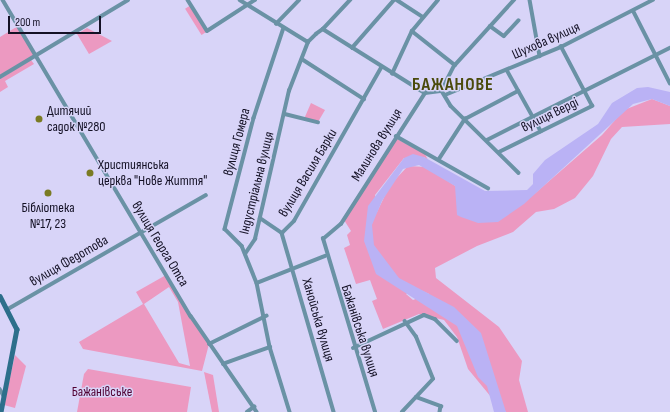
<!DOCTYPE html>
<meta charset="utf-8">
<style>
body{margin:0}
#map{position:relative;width:670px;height:412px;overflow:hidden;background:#d8d4f8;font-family:"Sofia Sans Condensed",sans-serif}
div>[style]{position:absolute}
.green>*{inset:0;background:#ec99c1;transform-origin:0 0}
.water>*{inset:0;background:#bab2f5}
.minor>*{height:3.5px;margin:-1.75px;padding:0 1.75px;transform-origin:1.75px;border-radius:1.75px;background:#6a92a5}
.secondary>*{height:4.5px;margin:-2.25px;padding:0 2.25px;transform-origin:2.25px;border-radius:2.25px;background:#2d6f8b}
.dots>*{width:11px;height:11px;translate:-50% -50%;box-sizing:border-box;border:2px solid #d8d4f8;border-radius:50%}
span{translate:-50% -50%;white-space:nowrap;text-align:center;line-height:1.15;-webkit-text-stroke:3px #d8d4f8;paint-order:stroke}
.street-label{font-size:14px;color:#141125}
.poi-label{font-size:14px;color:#141125}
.left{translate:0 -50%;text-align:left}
.park-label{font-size:14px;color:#510233}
.district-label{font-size:18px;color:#4a4a0b;font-weight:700;letter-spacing:1px}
.scale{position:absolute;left:8px;top:16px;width:93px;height:18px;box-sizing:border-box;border:2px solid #141125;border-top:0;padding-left:5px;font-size:12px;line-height:14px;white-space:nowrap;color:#141125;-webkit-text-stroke:3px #d8d4f8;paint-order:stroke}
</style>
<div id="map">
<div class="green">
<i style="left:191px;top:5px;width:31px;height:7px;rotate:58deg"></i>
<i style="clip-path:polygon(18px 26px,36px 55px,0 77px,0 37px)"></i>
<i style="clip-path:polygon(87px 28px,112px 41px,89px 54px,77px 34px)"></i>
<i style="clip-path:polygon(31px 60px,34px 64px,5px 81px,8px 87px,0 92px,0 79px)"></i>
<i style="clip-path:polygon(evenodd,652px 99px,670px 106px,670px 124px,622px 127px,611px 139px,593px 176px,575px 198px,554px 209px,536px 212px,513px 232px,477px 246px,435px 268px,436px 278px,499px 327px,522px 361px,519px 380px,528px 412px,506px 412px,496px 403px,468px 369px,457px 337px,444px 320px,419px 314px,383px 329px,372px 301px,377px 299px,370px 280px,356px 284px,344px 248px,350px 245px,347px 235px,351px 231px,344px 220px,397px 139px,425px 154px,428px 160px,424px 157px,404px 158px,375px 195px,377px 212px,390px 185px,408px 166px,426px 167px,466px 193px,532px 196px,602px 135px,624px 110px,652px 99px,416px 288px,429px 294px,413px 300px,406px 294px,416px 288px)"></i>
<i style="clip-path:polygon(311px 103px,325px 110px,318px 122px,304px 119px)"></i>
<i style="clip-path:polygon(evenodd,166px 275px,209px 344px,202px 371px,83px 349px,79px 342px,143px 304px,136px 292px,166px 275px,169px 287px,178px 302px,190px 366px,179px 363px,144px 304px,169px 287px)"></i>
<i style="clip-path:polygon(15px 355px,26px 366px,15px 408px,4px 405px)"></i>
<i style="clip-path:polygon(88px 369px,191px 387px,187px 412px,77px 412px,84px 374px)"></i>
<i style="clip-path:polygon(204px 372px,213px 375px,219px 412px,212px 412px)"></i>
</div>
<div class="water">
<i style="clip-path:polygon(648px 87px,670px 92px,670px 106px,652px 99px,633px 104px,524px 204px,498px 222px,478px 223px,461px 217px,457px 215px,455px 186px,419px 165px,403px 169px,382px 201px,372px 225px,374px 245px,399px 278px,454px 307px,481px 333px,506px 412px,494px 412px,487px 386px,478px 377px,457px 326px,376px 274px,364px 241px,368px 206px,404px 158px,413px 154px,424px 157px,485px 191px,527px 190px,533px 184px,533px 174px,545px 160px,598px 124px,612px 103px,637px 88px)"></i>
</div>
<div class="minor">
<i style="left:3px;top:0;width:368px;rotate:59.3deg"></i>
<i style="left:191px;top:316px;width:116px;rotate:55.5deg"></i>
<i style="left:188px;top:0;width:36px;rotate:58deg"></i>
<i style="left:207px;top:31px;width:57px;rotate:-32.9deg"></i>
<i style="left:240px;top:0;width:80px;rotate:31.7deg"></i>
<i style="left:397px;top:0;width:30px;rotate:33deg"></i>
<i style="left:530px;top:0;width:57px;rotate:79.9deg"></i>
<i style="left:634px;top:12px;width:80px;rotate:63.1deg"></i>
<i style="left:276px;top:24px;width:33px;rotate:-46deg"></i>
<i style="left:490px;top:26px;width:17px;rotate:36deg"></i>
<i style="left:504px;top:36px;width:21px;rotate:-47deg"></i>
<i style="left:284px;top:28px;width:95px;rotate:108.4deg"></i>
<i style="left:254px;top:118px;width:115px;rotate:104.6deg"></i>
<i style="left:225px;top:229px;width:24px;rotate:45deg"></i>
<i style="left:242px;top:246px;width:40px;rotate:68deg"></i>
<i style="left:257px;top:283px;width:65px;rotate:78.5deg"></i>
<i style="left:270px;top:347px;width:68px;rotate:72.9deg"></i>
<i style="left:323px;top:29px;width:40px;rotate:-47deg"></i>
<i style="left:412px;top:31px;width:55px;rotate:38.3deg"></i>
<i style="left:455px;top:65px;width:29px;rotate:117deg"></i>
<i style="left:352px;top:48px;width:64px;rotate:-48.8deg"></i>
<i style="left:302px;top:59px;width:74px;rotate:32.8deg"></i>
<i style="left:455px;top:65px;width:88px;rotate:-47.8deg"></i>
<i style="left:507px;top:70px;width:70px;rotate:60.9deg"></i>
<i style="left:392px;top:74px;width:47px;rotate:-65.1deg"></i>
<i style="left:412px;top:31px;width:40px;rotate:-50deg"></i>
<i style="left:0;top:77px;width:149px;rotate:-31deg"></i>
<i style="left:445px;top:95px;width:126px;rotate:-22.5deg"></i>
<i style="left:561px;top:47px;width:103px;rotate:-27.1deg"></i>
<i style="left:285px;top:114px;width:34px;rotate:14deg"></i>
<i style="left:396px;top:136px;width:106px;rotate:29.5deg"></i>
<i style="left:487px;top:140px;width:205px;rotate:-26.7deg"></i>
<i style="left:499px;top:152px;width:104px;rotate:-26.3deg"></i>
<i style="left:592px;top:106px;width:67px;rotate:-117.7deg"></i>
<i style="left:439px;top:159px;width:48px;rotate:-57deg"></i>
<i style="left:465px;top:119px;width:60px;rotate:-27.8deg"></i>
<i style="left:260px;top:218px;width:27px;rotate:34deg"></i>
<i style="left:282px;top:233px;width:17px;rotate:-45deg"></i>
<i style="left:294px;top:221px;width:176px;rotate:-60.4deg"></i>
<i style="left:282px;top:233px;width:186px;rotate:73.8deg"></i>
<i style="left:245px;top:254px;width:18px;rotate:-56deg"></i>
<i style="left:255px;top:239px;width:152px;rotate:-77.1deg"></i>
<i style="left:289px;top:91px;width:53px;rotate:-68.8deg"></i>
<i style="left:308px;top:42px;width:11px;rotate:-45deg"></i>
<i style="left:316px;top:34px;width:9px;rotate:-36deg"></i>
<i style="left:323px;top:29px;width:120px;rotate:32.1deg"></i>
<i style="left:257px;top:283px;width:73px;rotate:-21.7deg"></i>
<i style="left:8px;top:309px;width:228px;rotate:-29.9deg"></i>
<i style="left:209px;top:344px;width:64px;rotate:-26.2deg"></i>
<i style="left:353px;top:348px;width:78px;rotate:-24.9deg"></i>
<i style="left:424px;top:315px;width:12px;rotate:20deg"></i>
<i style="left:435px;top:319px;width:31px;rotate:45deg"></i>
<i style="left:223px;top:364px;width:50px;rotate:-19.9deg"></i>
<i style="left:0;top:389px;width:8px;rotate:60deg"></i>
<i style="left:416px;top:397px;width:27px;rotate:20deg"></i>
<i style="left:441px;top:406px;width:6px;rotate:99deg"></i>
<i style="left:247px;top:412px;width:9px;rotate:-36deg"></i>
<i style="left:375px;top:412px;width:181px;rotate:-106.7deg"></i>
<i style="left:323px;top:239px;width:23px;rotate:-40deg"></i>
<i style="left:341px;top:224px;width:156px;rotate:-57.3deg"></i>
<i style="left:425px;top:93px;width:17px;rotate:-7deg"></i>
<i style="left:442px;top:91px;width:17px;rotate:59deg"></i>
<i style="left:451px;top:106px;width:95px;rotate:44.6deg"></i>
<i style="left:402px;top:412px;width:45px;rotate:-46.8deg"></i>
<i style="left:433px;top:379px;width:45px;rotate:-112deg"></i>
<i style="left:416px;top:337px;width:19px;rotate:-126deg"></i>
</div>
<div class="secondary">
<i style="left:0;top:296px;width:37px;rotate:63deg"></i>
<i style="left:17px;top:329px;width:85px;rotate:100.9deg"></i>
</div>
<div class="dots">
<i style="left:39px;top:119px;background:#7a7b23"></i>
<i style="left:90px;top:173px;background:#7a7b23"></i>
<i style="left:48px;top:193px;background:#7a7b23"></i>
</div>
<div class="street-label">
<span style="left:546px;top:41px;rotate:-24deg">Шухова вулиця</span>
<span style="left:550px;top:115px;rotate:-26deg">вулиця Верді</span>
<span style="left:237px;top:142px;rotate:-75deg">вулиця Гомера</span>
<span style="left:377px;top:145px;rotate:-58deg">Малинова вулиця</span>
<span style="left:308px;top:173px;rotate:-59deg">вулиця Василя Барки</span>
<span style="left:257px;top:183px;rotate:-76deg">Індустріальна вулиця</span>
<span style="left:160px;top:244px;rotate:59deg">вулиця Георга Отса</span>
<span style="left:69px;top:261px;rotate:-30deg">вулиця Федотова</span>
<span style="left:318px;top:320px;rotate:74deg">Ханойська вулиця</span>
<span style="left:360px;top:331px;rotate:72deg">Бажанівська вулиця</span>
</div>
<div class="poi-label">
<span class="left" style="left:47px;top:119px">Дитячий<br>садок №280</span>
<span class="left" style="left:98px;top:173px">Християнська<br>церква "Нове Життя"</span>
<span style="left:48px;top:216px">Бібліотека<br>№17, 23</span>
</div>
<div class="park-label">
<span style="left:102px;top:392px">Бажанівське</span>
</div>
<div class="district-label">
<span style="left:453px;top:85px">БАЖАНОВЕ</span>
</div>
<div class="scale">200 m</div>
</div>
